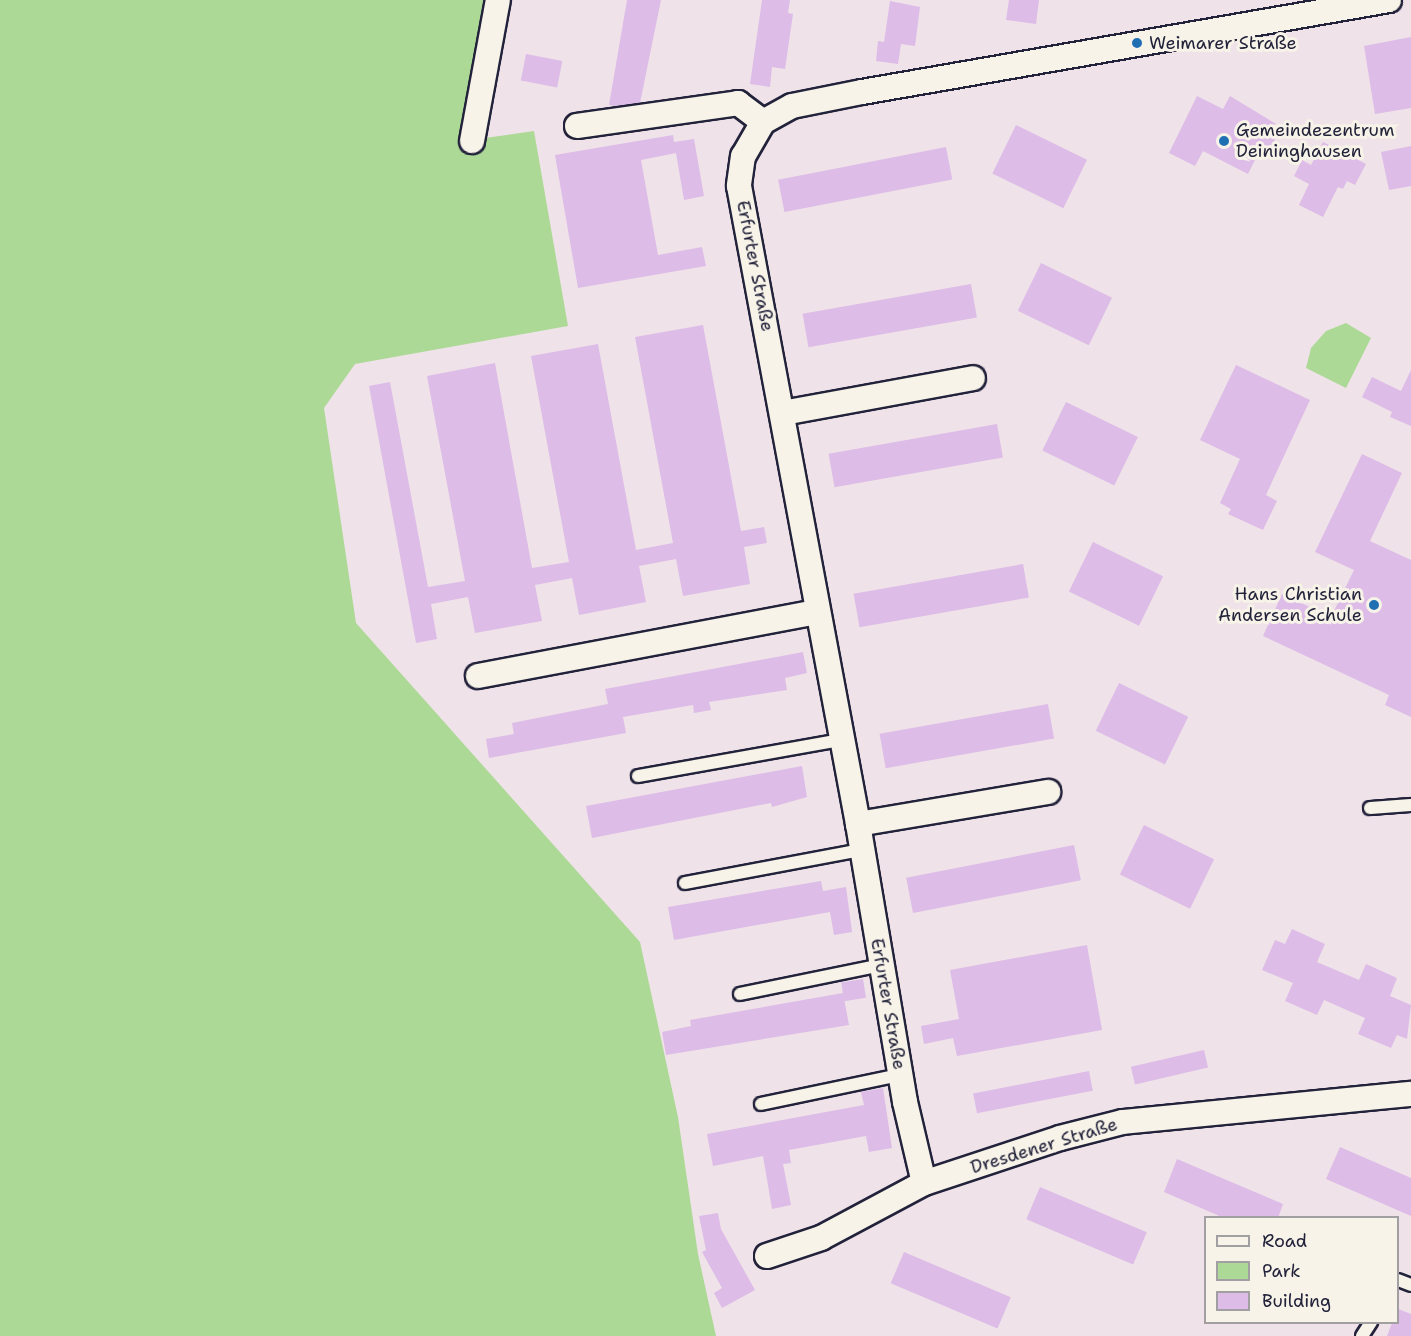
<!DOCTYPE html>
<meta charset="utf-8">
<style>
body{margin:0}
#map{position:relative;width:1411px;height:1336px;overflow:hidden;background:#efe2e8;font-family:"Shantell Sans",sans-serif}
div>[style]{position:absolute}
.green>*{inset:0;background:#add997}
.building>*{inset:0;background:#ddbce8;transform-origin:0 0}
.roads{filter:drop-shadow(2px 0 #22223b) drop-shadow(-2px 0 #22223b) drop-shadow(0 2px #22223b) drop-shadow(0 -2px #22223b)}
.lane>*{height:12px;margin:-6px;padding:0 6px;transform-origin:6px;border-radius:6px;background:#f7f3e8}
.street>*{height:24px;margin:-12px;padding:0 12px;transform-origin:12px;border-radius:12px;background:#f7f3e8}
.dots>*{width:16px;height:16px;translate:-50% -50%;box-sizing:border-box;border:3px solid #f7f3e8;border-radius:50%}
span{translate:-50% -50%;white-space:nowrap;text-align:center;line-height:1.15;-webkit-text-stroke:6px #f7f3e8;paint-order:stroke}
.poi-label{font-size:18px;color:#22223b}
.left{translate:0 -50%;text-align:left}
.right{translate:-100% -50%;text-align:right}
.street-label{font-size:18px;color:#22223b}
.legend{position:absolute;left:1204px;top:1216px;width:195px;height:108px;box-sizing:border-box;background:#f7f3e8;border:2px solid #a29fa3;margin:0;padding:8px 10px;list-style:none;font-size:18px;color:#22223b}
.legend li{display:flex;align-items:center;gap:12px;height:30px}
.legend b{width:30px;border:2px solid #a29fa3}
</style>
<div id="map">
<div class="green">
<i style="clip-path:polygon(0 0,493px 0,464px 141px,534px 131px,568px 326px,355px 364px,324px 408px,356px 623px,640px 942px,678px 1117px,698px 1254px,716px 1336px,0 1336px)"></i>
<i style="clip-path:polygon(1346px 323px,1371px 338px,1346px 388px,1306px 368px,1311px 348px,1326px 331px)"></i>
</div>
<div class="building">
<i style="clip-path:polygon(627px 0,661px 0,640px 103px,615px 106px,609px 105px)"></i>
<i style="clip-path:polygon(762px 0,790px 0,788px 13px,793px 14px,785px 69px,772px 67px,770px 87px,750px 84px)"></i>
<i style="clip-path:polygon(1009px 0,1039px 0,1036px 24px,1006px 20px)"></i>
<i style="clip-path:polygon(890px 1px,920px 7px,915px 46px,901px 44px,898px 64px,876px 61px,878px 41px,884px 42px)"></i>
<i style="clip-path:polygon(1411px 37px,1411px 108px,1375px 114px,1364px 46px)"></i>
<i style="left:526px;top:54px;width:37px;height:27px;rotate:11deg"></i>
<i style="clip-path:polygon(1197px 96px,1223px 109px,1230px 96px,1281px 127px,1266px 158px,1258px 154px,1248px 174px,1203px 151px,1195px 166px,1169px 153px)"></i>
<i style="left:1016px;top:125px;width:79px;height:54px;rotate:26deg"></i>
<i style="clip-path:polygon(673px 135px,674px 142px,694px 139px,704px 196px,684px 200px,676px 153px,641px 160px,658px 255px,702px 247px,706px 266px,578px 288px,555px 155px)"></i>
<i style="clip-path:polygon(1323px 142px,1366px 164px,1355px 185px,1347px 181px,1343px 189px,1338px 187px,1323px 217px,1299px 205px,1309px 184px,1294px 176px,1302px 160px,1311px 165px)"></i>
<i style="clip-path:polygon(1411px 146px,1411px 186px,1389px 190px,1381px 152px)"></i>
<i style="left:946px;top:147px;width:33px;height:171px;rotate:79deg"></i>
<i style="left:1041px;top:263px;width:79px;height:53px;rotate:26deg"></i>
<i style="left:971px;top:284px;width:34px;height:171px;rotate:80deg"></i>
<i style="clip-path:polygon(703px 325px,741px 531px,764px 527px,767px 543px,744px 547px,750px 584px,683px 596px,676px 559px,639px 566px,646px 602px,579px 615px,572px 578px,535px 585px,542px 621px,475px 633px,468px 597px,431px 604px,437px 639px,416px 643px,369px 386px,390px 382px,428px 587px,465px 581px,427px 376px,495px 363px,532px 568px,569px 562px,531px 356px,598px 344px,636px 550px,673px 543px,635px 337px)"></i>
<i style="clip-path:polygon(1236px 365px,1310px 400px,1266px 495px,1277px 501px,1263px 530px,1228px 514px,1231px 509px,1220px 503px,1240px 459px,1200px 440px)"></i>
<i style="clip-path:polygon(1411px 370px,1411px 426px,1390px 417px,1392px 412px,1362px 397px,1372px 377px,1401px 391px)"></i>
<i style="left:1066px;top:402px;width:80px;height:54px;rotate:26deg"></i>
<i style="left:997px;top:424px;width:34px;height:171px;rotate:80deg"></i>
<i style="clip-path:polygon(1362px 454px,1402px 473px,1370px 541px,1411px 560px,1411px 717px,1385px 705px,1389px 695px,1263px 636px,1282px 594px,1331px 617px,1354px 570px,1315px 552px)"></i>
<i style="left:1093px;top:542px;width:78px;height:55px;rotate:26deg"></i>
<i style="left:1023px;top:564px;width:34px;height:172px;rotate:80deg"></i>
<i style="clip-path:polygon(803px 652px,807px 673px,785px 678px,787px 690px,709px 702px,711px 710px,694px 713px,693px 705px,623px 717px,626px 733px,489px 758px,486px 739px,514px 734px,512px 723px,608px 704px,605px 689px)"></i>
<i style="left:1119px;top:683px;width:77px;height:53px;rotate:26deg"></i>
<i style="left:1048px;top:704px;width:35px;height:171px;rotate:80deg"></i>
<i style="clip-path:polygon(802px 766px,807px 797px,772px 807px,771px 803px,592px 838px,586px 806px)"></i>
<i style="left:1144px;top:825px;width:78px;height:55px;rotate:26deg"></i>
<i style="left:1074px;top:845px;width:36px;height:171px;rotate:79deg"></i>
<i style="clip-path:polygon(821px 881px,823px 891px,846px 887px,852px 932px,834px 935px,830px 912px,674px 940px,668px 907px)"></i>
<i style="clip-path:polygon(1292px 929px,1325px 944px,1317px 962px,1359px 980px,1366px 964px,1397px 978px,1390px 996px,1411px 1005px,1407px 1039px,1397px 1035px,1391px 1048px,1358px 1034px,1365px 1018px,1324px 1000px,1317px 1015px,1285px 1001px,1293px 983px,1262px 970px,1275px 940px,1285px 944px)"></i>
<i style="clip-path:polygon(1087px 945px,1102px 1030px,957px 1056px,953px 1038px,924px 1044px,921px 1026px,959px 1019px,950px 970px)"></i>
<i style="left:863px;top:979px;width:19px;height:22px;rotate:81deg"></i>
<i style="clip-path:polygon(843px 993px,849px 1025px,666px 1055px,662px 1032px,691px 1026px,690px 1020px)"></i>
<i style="left:1204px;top:1050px;width:18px;height:75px;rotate:77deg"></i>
<i style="left:1089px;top:1071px;width:20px;height:118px;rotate:79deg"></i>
<i style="clip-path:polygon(883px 1088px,892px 1148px,869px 1152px,866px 1136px,789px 1150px,791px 1163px,783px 1164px,791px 1205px,772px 1209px,763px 1156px,713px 1166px,707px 1134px,864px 1105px,861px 1092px)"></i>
<i style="clip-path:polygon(1340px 1147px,1411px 1178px,1411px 1216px,1326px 1179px)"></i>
<i style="clip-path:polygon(1177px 1159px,1283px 1204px,1278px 1218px,1224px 1218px,1164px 1192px)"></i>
<i style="left:1040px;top:1187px;width:116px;height:35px;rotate:23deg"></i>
<i style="clip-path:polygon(718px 1213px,721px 1229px,755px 1290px,722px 1308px,714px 1293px,722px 1288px,702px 1252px,706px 1250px,699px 1216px)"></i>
<i style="left:904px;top:1252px;width:116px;height:34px;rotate:23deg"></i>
<i style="clip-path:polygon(1398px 1309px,1411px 1314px,1411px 1336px,1387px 1336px,1392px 1323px,1398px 1323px)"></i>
</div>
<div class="roads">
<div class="lane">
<i style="left:638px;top:776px;width:206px;rotate:-10.1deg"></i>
<i style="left:1370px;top:808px;width:41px;rotate:-4.2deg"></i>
<i style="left:685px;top:883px;width:179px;rotate:-10.6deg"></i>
<i style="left:740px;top:994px;width:144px;rotate:-11.6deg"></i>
<i style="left:761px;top:1104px;width:142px;rotate:-11.8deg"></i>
<i style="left:1398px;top:1280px;width:14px;rotate:21deg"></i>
<i style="left:1362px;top:1336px;width:17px;rotate:-57deg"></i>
</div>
<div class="street">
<i style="left:763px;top:122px;width:39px;rotate:120deg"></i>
<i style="left:743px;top:156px;width:30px;rotate:98deg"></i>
<i style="left:739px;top:186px;width:649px;rotate:79.43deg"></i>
<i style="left:858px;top:824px;width:282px;rotate:80.4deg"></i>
<i style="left:905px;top:1102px;width:83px;rotate:76.8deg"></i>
<i style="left:763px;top:122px;width:33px;rotate:-29deg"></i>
<i style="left:792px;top:106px;width:71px;rotate:-11.3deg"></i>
<i style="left:862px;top:92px;width:535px;rotate:-9.9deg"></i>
<i style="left:577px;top:126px;width:163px;rotate:-8.1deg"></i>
<i style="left:738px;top:103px;width:31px;rotate:37deg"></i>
<i style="left:472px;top:141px;width:143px;rotate:-79.6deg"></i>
<i style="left:783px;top:413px;width:193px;rotate:-10.4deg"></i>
<i style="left:478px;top:676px;width:344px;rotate:-10.7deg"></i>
<i style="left:858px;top:824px;width:193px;rotate:-9.6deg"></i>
<i style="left:767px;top:1256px;width:57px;rotate:-18.4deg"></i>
<i style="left:821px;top:1238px;width:117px;rotate:-28.1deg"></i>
<i style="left:924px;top:1183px;width:143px;rotate:-18.3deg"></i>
<i style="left:1060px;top:1138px;width:65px;rotate:-14.3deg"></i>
<i style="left:1123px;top:1122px;width:289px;rotate:-5.6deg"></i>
</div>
</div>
<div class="dots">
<i style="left:1137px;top:43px;background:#1f6fb2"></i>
<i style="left:1224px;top:141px;background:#1f6fb2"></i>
<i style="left:1374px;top:605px;background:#1f6fb2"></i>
</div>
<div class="poi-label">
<span class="left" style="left:1149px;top:43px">Weimarer Straße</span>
<span class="left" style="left:1236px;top:141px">Gemeindezentrum<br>Deininghausen</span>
<span class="right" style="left:1362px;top:605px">Hans Christian<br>Andersen Schule</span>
</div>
<div class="street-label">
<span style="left:755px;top:266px;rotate:79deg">Erfurter Straße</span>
<span style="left:888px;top:1004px;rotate:80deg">Erfurter Straße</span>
<span style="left:1044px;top:1146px;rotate:-17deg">Dresdener Straße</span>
</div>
<ul class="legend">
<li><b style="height:8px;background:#f7f3e8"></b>Road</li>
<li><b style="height:16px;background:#add997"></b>Park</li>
<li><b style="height:16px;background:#ddbce8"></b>Building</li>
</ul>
</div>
